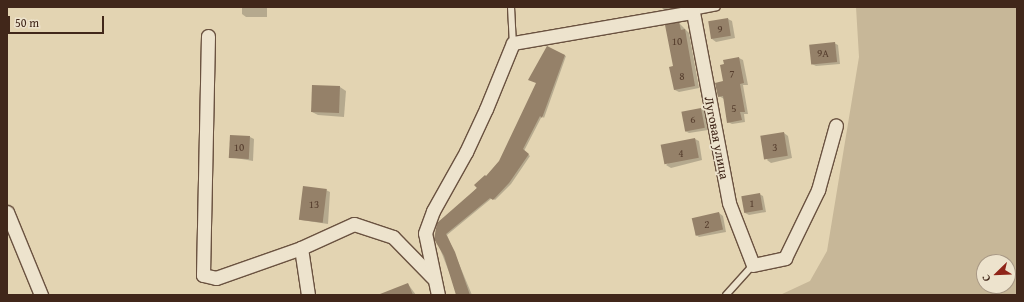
<!DOCTYPE html>
<meta charset="utf-8">
<style>
body{margin:0}
#map{position:relative;width:1024px;height:302px;overflow:hidden;background:#e3d4b2;font-family:"Gentium Book Plus",serif}
div>[style]{position:absolute}
.green>*{inset:0;background:#c7b798}
.shadow>*{inset:0;background:#0003}
.building>*{inset:0;background:#958169;transform-origin:0 0}
.roads{filter:drop-shadow(1px 0 #6a5240) drop-shadow(-1px 0 #6a5240) drop-shadow(0 1px #6a5240) drop-shadow(0 -1px #6a5240)}
.lane>*{height:6px;margin:-3px;padding:0 3px;transform-origin:3px;border-radius:3px;background:#ede3cd}
.street>*{height:13px;margin:-6.5px;padding:0 6.5px;transform-origin:6.5px;border-radius:6.5px;background:#ede3cd}
span{translate:-50% -50%;white-space:nowrap;text-align:center;line-height:1.15;-webkit-text-stroke:3.5px #ede3cd;paint-order:stroke}
.number-label{font-size:11px;color:#563e2e}
.number-label span{-webkit-text-stroke-width:0}
.street-label{font-size:13px;color:#41271a}
.frame{position:absolute;inset:0;border:8px solid #41271a;pointer-events:none}
.north{position:absolute;left:976px;top:254px;width:40px;height:40px;box-sizing:border-box;background:#ede3cd;border:1px solid #a89885;border-radius:50%;rotate:247deg;font-size:11px;font-weight:700;line-height:16px;text-align:center;color:#41271a}
.north::after{content:'';display:block;margin:auto;width:14px;height:18px;background:#8f2418;clip-path:polygon(50% 0,100% 100%,50% 72%,0 100%)}
.scale{position:absolute;left:8px;top:16px;width:96px;height:18px;box-sizing:border-box;border:2px solid #41271a;border-top:0;padding-left:5px;font-size:12px;line-height:14px;white-space:nowrap;color:#41271a;-webkit-text-stroke:3px #ede3cd;paint-order:stroke}
</style>
<div id="map">
<div class="green">
<i style="clip-path:polygon(evenodd,856px 7px,1017px 7px,1017px 295px,780px 295px,810px 281px,827px 251px,859px 57px,856px 7px,984px 262px,1008px 262px,1008px 286px,984px 286px,984px 262px)"></i>
</div>
<div class="shadow">
<i style="clip-path:polygon(242px 7px,267px 7px,267px 17px,246px 17px,242px 14px)"></i>
<i style="clip-path:polygon(661px 7px,684px 7px,665px 11px)"></i>
<i style="clip-path:polygon(728px 19px,732px 21px,735px 38px,716px 42px,712px 39px)"></i>
<i style="clip-path:polygon(679px 23px,689px 33px,699px 88px,679px 92px,675px 90px)"></i>
<i style="clip-path:polygon(834px 43px,838px 45px,840px 64px,816px 66px,812px 64px)"></i>
<i style="clip-path:polygon(547px 48px,566px 56px,544px 118px,542px 116px,524px 151px,530px 156px,511px 184px,495px 200px,492px 198px,447px 235px,472px 295px,458px 295px,435px 236px,500px 161px,537px 83px)"></i>
<i style="clip-path:polygon(739px 58px,743px 60px,748px 85px,743px 85px,748px 114px,744px 114px,745px 122px,732px 124px,728px 122px,724px 99px,719px 96px,724px 82px,724px 61px)"></i>
<i style="clip-path:polygon(340px 87px,346px 91px,344px 117px,318px 115px,312px 112px)"></i>
<i style="clip-path:polygon(701px 109px,705px 111px,708px 130px,689px 133px,685px 131px)"></i>
<i style="clip-path:polygon(784px 133px,788px 136px,792px 158px,771px 163px,767px 160px)"></i>
<i style="clip-path:polygon(250px 137px,254px 139px,253px 161px,230px 157px)"></i>
<i style="clip-path:polygon(695px 139px,699px 141px,702px 160px,671px 168px,666px 165px)"></i>
<i style="clip-path:polygon(326px 190px,330px 192px,328px 224px,301px 220px)"></i>
<i style="clip-path:polygon(759px 194px,763px 196px,766px 212px,749px 215px,745px 213px)"></i>
<i style="clip-path:polygon(719px 213px,723px 216px,726px 232px,699px 237px,695px 234px)"></i>
<i style="clip-path:polygon(408px 284px,416px 295px,396px 295px)"></i>
</div>
<div class="building">
<i style="left:728px;top:18px;width:18px;height:20px;rotate:81deg"></i>
<i style="clip-path:polygon(679px 22px,681px 30px,685px 29px,695px 86px,674px 90px,669px 67px,673px 66px,665px 25px)"></i>
<i style="left:835px;top:42px;width:20px;height:26px;rotate:84deg"></i>
<i style="clip-path:polygon(547px 46px,565px 55px,542px 118px,540px 116px,523px 149px,529px 154px,509px 183px,493px 200px,490px 198px,446px 234px,455px 252px,470px 295px,456px 295px,444px 256px,434px 239px,437px 223px,477px 188px,474px 185px,485px 175px,486px 176px,499px 161px,536px 83px,528px 80px)"></i>
<i style="clip-path:polygon(739px 57px,744px 83px,740px 84px,745px 112px,740px 112px,742px 120px,727px 123px,723px 96px,718px 97px,715px 83px,723px 81px,720px 65px,724px 64px,723px 60px)"></i>
<i style="left:312px;top:85px;width:28px;height:27px;rotate:2deg"></i>
<i style="left:701px;top:108px;width:20px;height:20px;rotate:79deg"></i>
<i style="left:784px;top:132px;width:24px;height:24px;rotate:81deg"></i>
<i style="left:230px;top:135px;width:20px;height:23px;rotate:3deg"></i>
<i style="left:695px;top:138px;width:20px;height:35px;rotate:79deg"></i>
<i style="left:303px;top:186px;width:24px;height:34px;rotate:7deg"></i>
<i style="left:760px;top:193px;width:17px;height:19px;rotate:80deg"></i>
<i style="left:719px;top:212px;width:18px;height:28px;rotate:77deg"></i>
<i style="clip-path:polygon(408px 283px,413px 295px,381px 295px,380px 294px)"></i>
</div>
<div class="roads">
<div class="lane">
<i style="left:511px;top:7px;width:36px;rotate:87deg"></i>
<i style="left:692px;top:12px;width:25px;rotate:-11deg"></i>
<i style="left:726px;top:295px;width:40px;rotate:-48deg"></i>
</div>
<div class="street">
<i style="left:692px;top:7px;width:199px;rotate:79.3deg"></i>
<i style="left:729px;top:203px;width:66px;rotate:68.8deg"></i>
<i style="left:753px;top:265px;width:33px;rotate:-12deg"></i>
<i style="left:785px;top:258px;width:76px;rotate:-64.1deg"></i>
<i style="left:818px;top:190px;width:67px;rotate:-74.5deg"></i>
<i style="left:208px;top:36px;width:239px;rotate:91.2deg"></i>
<i style="left:203px;top:275px;width:13px;rotate:13deg"></i>
<i style="left:216px;top:278px;width:90px;rotate:-19.4deg"></i>
<i style="left:301px;top:248px;width:58px;rotate:-24.4deg"></i>
<i style="left:354px;top:224px;width:41px;rotate:18.4deg"></i>
<i style="left:393px;top:237px;width:57px;rotate:45.7deg"></i>
<i style="left:7px;top:212px;width:90px;rotate:67.7deg"></i>
<i style="left:301px;top:248px;width:48px;rotate:81.5deg"></i>
<i style="left:438px;top:295px;width:63px;rotate:-101.8deg"></i>
<i style="left:425px;top:233px;width:23px;rotate:-70deg"></i>
<i style="left:433px;top:211px;width:68px;rotate:-60.8deg"></i>
<i style="left:466px;top:152px;width:47px;rotate:-65.1deg"></i>
<i style="left:486px;top:109px;width:71px;rotate:-67.8deg"></i>
<i style="left:513px;top:43px;width:182px;rotate:-9.8deg"></i>
</div>
</div>
<div class="number-label">
<span style="left:720px;top:29px">9</span>
<span style="left:677px;top:41px">10</span>
<span style="left:823px;top:53px">9А</span>
<span style="left:732px;top:73px">7</span>
<span style="left:682px;top:76px">8</span>
<span style="left:734px;top:108px">5</span>
<span style="left:693px;top:119px">6</span>
<span style="left:239px;top:147px">10</span>
<span style="left:775px;top:147px">3</span>
<span style="left:681px;top:153px">4</span>
<span style="left:752px;top:203px">1</span>
<span style="left:314px;top:204px">13</span>
<span style="left:707px;top:224px">2</span>
</div>
<div class="street-label">
<span style="left:716px;top:138px;rotate:79deg">Луговая улица</span>
</div>
<div class="frame"></div>
<div class="north">С</div>
<div class="scale">50 m</div>
</div>
